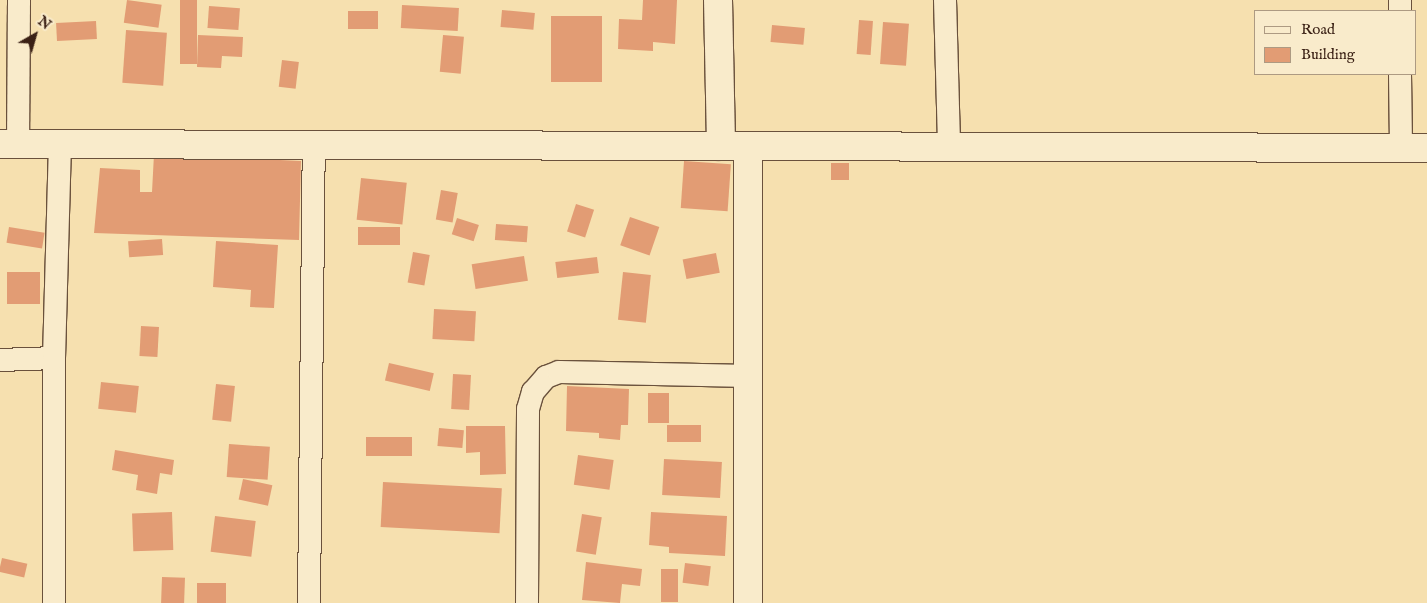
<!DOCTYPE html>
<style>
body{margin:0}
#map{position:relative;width:1427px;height:603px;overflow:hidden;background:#f6e0af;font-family:"IM FELL English",serif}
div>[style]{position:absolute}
.building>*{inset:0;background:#e29c74;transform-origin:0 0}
.roads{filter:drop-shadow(1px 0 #6a513c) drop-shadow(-1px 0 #6a513c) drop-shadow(0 1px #6a513c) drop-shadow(0 -1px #6a513c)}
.street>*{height:22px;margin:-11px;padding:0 11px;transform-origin:11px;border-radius:11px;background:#f9ebcb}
.secondary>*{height:28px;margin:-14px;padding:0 14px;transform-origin:14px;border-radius:14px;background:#f9ebcb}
span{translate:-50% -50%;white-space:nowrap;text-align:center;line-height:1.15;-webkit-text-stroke:5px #f9ebcb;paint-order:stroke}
.legend{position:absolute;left:1254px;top:10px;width:162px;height:65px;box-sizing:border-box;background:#f9ebcb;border:1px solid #ad9a82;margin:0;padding:6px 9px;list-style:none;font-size:15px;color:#3b2115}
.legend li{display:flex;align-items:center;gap:10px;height:25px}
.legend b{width:25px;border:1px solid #ad9a82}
.north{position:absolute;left:10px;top:10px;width:50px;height:50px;-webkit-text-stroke:4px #f9ebcb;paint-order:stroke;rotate:38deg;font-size:14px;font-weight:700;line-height:20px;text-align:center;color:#3b2115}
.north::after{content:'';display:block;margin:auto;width:18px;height:22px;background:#3b2115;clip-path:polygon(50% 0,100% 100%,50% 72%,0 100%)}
</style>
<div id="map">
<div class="building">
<i style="left:127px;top:0;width:35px;height:23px;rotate:8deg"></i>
<i style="left:180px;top:0;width:17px;height:64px"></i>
<i style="clip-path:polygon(643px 0,677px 0,675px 44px,653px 42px,653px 51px,618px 49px,619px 19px,642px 20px)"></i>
<i style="left:402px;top:5px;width:57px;height:23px;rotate:3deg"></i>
<i style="left:209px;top:6px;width:31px;height:22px;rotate:4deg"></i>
<i style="left:502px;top:10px;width:33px;height:17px;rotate:5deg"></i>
<i style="left:348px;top:11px;width:30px;height:18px"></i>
<i style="left:551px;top:16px;width:51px;height:66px"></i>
<i style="left:859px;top:20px;width:14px;height:34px;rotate:4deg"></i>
<i style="left:96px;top:21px;width:18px;height:40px;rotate:87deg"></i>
<i style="left:883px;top:22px;width:26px;height:42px;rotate:4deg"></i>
<i style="left:772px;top:25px;width:33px;height:17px;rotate:5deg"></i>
<i style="left:126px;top:30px;width:41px;height:53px;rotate:4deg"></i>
<i style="clip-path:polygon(198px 35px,243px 37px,242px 57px,222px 56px,221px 68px,197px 67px)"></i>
<i style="left:443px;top:35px;width:21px;height:37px;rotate:5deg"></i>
<i style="left:282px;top:60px;width:17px;height:27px;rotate:7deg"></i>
<i style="clip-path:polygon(154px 154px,301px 161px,299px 240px,94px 233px,100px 168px,140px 170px,140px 192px,152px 192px)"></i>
<i style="left:684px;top:161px;width:47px;height:47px;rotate:4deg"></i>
<i style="left:831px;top:163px;width:18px;height:17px"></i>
<i style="left:361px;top:178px;width:46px;height:42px;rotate:6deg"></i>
<i style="left:441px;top:190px;width:17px;height:30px;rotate:10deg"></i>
<i style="left:576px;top:204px;width:19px;height:29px;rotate:18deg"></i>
<i style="left:630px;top:217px;width:31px;height:30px;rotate:19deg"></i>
<i style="left:457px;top:218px;width:23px;height:17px;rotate:18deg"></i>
<i style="left:496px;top:224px;width:32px;height:16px;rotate:4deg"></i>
<i style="left:9px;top:227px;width:36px;height:16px;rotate:9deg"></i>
<i style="left:358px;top:227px;width:42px;height:18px"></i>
<i style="left:162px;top:239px;width:16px;height:34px;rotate:86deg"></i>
<i style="clip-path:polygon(216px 241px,278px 245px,274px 308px,250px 307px,251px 290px,213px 287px)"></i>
<i style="left:413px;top:252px;width:17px;height:31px;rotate:10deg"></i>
<i style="left:716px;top:253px;width:20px;height:34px;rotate:79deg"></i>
<i style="left:524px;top:256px;width:25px;height:53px;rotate:81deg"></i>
<i style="left:597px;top:257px;width:16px;height:42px;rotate:83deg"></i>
<i style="left:7px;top:272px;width:33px;height:32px"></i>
<i style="left:623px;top:272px;width:28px;height:48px;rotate:6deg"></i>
<i style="left:434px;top:309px;width:42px;height:30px;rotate:3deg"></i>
<i style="left:141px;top:326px;width:18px;height:30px;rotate:3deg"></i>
<i style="left:389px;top:363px;width:46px;height:18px;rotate:13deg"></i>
<i style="left:453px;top:374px;width:18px;height:35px;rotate:3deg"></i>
<i style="left:101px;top:382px;width:38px;height:27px;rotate:6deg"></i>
<i style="left:216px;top:384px;width:19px;height:36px;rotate:6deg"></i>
<i style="clip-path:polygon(567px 386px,629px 389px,628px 425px,621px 425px,620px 440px,599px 438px,599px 433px,566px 431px)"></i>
<i style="left:648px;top:393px;width:21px;height:30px"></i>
<i style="left:701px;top:425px;width:17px;height:34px;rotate:90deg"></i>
<i style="clip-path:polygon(466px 426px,505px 426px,506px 474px,480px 475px,480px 452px,466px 453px)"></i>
<i style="left:439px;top:428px;width:25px;height:18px;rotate:5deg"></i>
<i style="left:366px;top:437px;width:46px;height:19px"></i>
<i style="left:229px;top:444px;width:41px;height:33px;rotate:4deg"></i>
<i style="clip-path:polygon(115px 450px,174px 460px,172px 475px,160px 473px,157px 494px,136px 490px,138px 475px,112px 470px)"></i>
<i style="left:578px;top:455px;width:36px;height:30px;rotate:8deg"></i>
<i style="left:664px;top:459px;width:58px;height:36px;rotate:3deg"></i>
<i style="left:243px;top:479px;width:30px;height:21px;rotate:12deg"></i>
<i style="left:383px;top:482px;width:119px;height:45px;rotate:3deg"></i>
<i style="left:172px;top:512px;width:38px;height:40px;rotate:88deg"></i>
<i style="clip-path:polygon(651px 512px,727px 516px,725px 556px,669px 553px,669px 547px,649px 545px)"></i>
<i style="left:582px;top:514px;width:20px;height:38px;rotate:9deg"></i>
<i style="left:215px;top:516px;width:41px;height:36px;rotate:7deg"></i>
<i style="left:2px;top:558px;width:26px;height:14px;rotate:13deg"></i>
<i style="clip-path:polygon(586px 562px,642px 569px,640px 586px,622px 584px,620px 603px,582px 600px)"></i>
<i style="left:685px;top:563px;width:26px;height:20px;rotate:7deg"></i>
<i style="left:661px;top:569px;width:17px;height:33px"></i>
<i style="left:162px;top:577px;width:23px;height:26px;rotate:2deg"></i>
<i style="left:197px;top:583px;width:29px;height:20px"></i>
</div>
<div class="roads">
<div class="street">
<i style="left:945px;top:0;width:146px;rotate:88.4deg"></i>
<i style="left:1400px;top:0;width:11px;rotate:90deg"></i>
<i style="left:1400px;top:74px;width:74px;rotate:89.2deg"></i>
<i style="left:18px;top:144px;width:144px;rotate:-89.6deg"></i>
<i style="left:0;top:360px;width:54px;rotate:-2.1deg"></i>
<i style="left:54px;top:603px;width:245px;rotate:-90deg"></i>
<i style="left:54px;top:358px;width:212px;rotate:-88.4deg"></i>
<i style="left:309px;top:603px;width:457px;rotate:-89.4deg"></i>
<i style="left:527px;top:603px;width:194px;rotate:-89.7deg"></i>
<i style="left:528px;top:409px;width:18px;rotate:-74deg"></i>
<i style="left:533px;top:392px;width:20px;rotate:-49deg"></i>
<i style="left:546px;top:377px;width:14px;rotate:-21deg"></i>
<i style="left:559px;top:372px;width:191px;rotate:1.2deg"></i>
</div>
<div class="secondary">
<i style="left:718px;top:0;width:146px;rotate:88.8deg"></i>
<i style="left:0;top:144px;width:1427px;rotate:0.16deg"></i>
<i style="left:748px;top:146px;width:457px;rotate:90deg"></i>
</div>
</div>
<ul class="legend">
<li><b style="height:6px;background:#f9ebcb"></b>Road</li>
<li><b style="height:14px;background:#e29c74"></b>Building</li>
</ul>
<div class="north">N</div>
</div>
